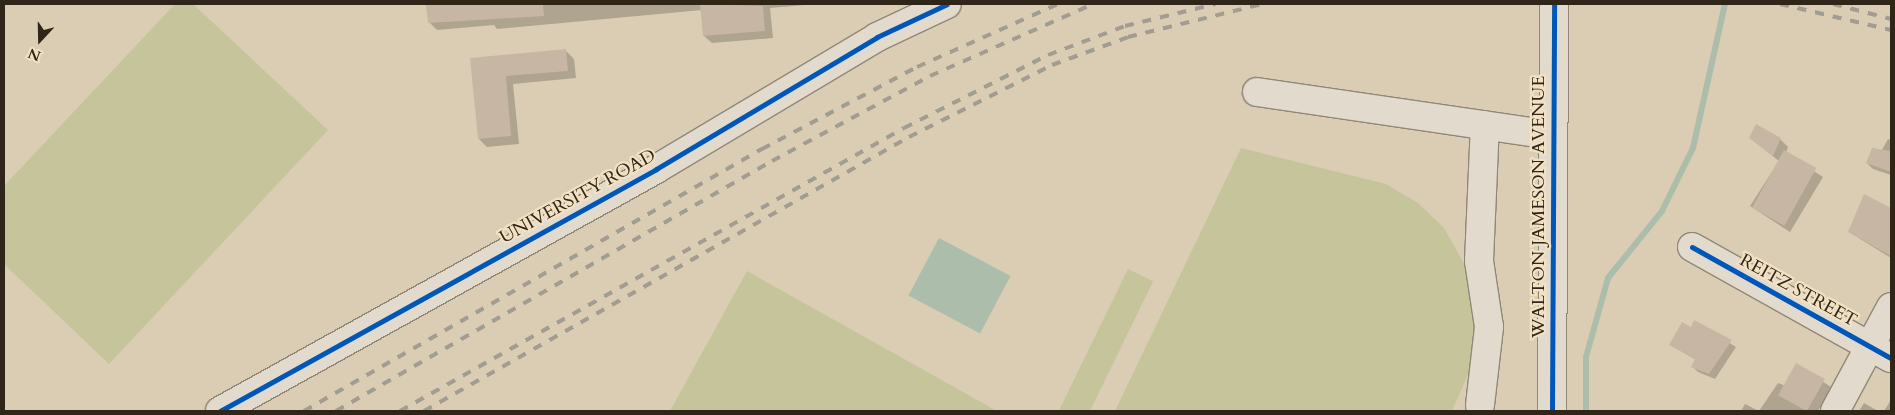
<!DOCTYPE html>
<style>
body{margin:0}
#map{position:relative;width:1895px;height:415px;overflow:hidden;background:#dacdb3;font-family:Cardo,serif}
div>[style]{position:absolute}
.green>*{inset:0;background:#c6c49a;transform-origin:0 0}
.water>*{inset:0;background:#acbeab;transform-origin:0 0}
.shadow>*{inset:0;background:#0003}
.stream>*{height:6px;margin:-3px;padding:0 3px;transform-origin:3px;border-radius:3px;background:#acbeab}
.building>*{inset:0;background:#c7b6a3;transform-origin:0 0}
.roads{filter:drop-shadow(1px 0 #908777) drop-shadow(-1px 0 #908777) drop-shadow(0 1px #908777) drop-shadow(0 -1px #908777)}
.minor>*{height:28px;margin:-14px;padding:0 14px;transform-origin:14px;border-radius:14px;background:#e2dbcd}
.rail>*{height:4px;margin-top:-2px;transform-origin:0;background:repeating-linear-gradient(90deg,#a29c91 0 9px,transparent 0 18px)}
.cycleway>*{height:5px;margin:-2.5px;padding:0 2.5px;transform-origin:2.5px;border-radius:2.5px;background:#0057b8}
span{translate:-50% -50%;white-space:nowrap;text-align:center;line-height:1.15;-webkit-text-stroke:4.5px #f2e2c3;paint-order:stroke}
.street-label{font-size:18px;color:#2f2519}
.frame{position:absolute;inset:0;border:5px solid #2f2519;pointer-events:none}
.north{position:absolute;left:15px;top:15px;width:50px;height:50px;-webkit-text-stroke:4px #f2e2c3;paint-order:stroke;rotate:201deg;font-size:14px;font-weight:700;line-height:20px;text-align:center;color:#2f2519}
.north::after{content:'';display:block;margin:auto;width:18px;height:22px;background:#2f2519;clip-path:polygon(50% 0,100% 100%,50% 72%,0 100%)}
</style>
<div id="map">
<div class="green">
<i style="clip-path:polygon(175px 4px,193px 4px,328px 130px,109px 364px,4px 264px,4px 186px)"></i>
<i style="clip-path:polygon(1241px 148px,1386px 184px,1418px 203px,1444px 228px,1466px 267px,1477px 315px,1471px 368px,1452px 411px,1115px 411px)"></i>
<i style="left:1128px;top:269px;width:28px;height:157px;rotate:26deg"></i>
<i style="clip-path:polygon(747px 271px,997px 411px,670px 411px)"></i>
</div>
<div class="water">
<i style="left:939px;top:238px;width:81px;height:65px;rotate:28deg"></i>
</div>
<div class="shadow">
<i style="clip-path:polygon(427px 4px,816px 4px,770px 8px,773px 38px,712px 43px,704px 36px,702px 10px,497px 29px,494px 25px,437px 30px,429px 22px)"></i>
<i style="clip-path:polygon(566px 51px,574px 59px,576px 78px,513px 84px,519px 144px,487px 147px,479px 139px,471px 59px)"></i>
<i style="clip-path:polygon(1750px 138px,1780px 139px,1788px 147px,1786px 153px,1823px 177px,1790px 232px,1750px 206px,1779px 161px)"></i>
<i style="clip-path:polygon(1888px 139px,1891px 140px,1891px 175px,1873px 169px,1867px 163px,1882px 150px)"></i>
<i style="clip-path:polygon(1865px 196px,1891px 210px,1891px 258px,1849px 232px)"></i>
<i style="clip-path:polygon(1695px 322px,1736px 347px,1715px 379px,1698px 372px,1693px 367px,1696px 360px,1671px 345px,1692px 329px)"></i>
<i style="clip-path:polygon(1797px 365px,1831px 387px,1818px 411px,1759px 411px,1778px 383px,1786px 386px)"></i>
<i style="clip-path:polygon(1891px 400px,1891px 411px,1884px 411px)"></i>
<i style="clip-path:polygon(1864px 403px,1878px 411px,1859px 411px)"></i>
<i style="clip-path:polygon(1745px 404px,1759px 411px,1741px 411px)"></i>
</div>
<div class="stream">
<i style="left:1586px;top:411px;width:54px;rotate:-90deg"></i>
<i style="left:1586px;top:357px;width:82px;rotate:-74.4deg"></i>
<i style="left:1608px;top:278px;width:86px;rotate:-51.1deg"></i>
<i style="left:1662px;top:211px;width:70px;rotate:-63.8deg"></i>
<i style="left:1693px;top:148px;width:148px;rotate:-77.5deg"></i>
</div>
<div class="building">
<i style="clip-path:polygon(426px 4px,543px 4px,544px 16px,428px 23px)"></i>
<i style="clip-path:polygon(700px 4px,763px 6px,765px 31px,703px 36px)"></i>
<i style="clip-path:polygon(566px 49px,568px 71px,506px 76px,511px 136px,478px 139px,470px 58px)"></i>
<i style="clip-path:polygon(1756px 124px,1781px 138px,1773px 156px,1749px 138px)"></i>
<i style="clip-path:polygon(1872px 148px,1891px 151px,1891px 172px,1866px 163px)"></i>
<i style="left:1784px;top:150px;width:37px;height:66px;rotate:29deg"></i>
<i style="clip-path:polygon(1864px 194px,1891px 208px,1891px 256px,1848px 232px)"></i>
<i style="clip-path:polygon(1694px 320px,1732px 340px,1709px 374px,1691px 367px,1695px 359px,1669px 345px,1682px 322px,1691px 327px)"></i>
<i style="left:1796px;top:363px;width:33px;height:37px;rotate:29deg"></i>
</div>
<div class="roads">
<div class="minor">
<i style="left:1257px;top:92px;width:298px;rotate:8.3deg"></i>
<i style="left:1692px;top:247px;width:228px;rotate:29.2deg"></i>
<i style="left:1480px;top:405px;width:79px;rotate:-83.4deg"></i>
<i style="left:1489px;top:327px;width:67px;rotate:-98.6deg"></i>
<i style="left:1479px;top:261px;width:136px;rotate:-87.5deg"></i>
<i style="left:220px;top:411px;width:499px;rotate:-29deg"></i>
<i style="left:656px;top:169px;width:257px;rotate:-30.8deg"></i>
<i style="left:877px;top:37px;width:77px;rotate:-25.2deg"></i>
<i style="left:1552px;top:411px;width:407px;rotate:-89.7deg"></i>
<i style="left:1835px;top:411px;width:118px;rotate:-61.7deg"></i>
</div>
</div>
<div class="rail">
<i style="left:1780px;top:4px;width:114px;rotate:13.2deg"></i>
<i style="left:1833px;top:4px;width:60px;rotate:14.5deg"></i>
<i style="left:304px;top:411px;width:528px;rotate:-29.77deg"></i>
<i style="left:762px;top:149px;width:175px;rotate:-27.9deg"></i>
<i style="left:917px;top:67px;width:154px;rotate:-24.1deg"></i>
<i style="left:336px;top:411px;width:503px;rotate:-29.83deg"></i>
<i style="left:772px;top:161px;width:179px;rotate:-28.3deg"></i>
<i style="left:930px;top:76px;width:178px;rotate:-23.8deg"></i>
<i style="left:400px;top:411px;width:578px;rotate:-29.31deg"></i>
<i style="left:904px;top:128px;width:161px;rotate:-26.9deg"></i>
<i style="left:1048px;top:55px;width:82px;rotate:-20.6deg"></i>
<i style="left:1125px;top:26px;width:93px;rotate:-13.7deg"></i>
<i style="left:424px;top:411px;width:557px;rotate:-29.46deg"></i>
<i style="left:909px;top:137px;width:160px;rotate:-26.7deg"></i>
<i style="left:1052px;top:65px;width:81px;rotate:-20.2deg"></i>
<i style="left:1128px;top:37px;width:138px;rotate:-13.8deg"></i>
</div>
<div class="cycleway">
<i style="left:1692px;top:247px;width:228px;rotate:29.2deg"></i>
<i style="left:220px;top:411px;width:499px;rotate:-29deg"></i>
<i style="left:656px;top:169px;width:257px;rotate:-30.8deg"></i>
<i style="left:877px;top:37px;width:77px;rotate:-25.2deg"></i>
<i style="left:1552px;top:411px;width:407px;rotate:-89.7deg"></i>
</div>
<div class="street-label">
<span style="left:578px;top:197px;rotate:-29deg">UNIVERSITY ROAD</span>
<span style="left:1539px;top:207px;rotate:-90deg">WALTON JAMESON AVENUE</span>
<span style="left:1798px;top:291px;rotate:29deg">REITZ STREET</span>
</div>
<div class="frame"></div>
<div class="north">N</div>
</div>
